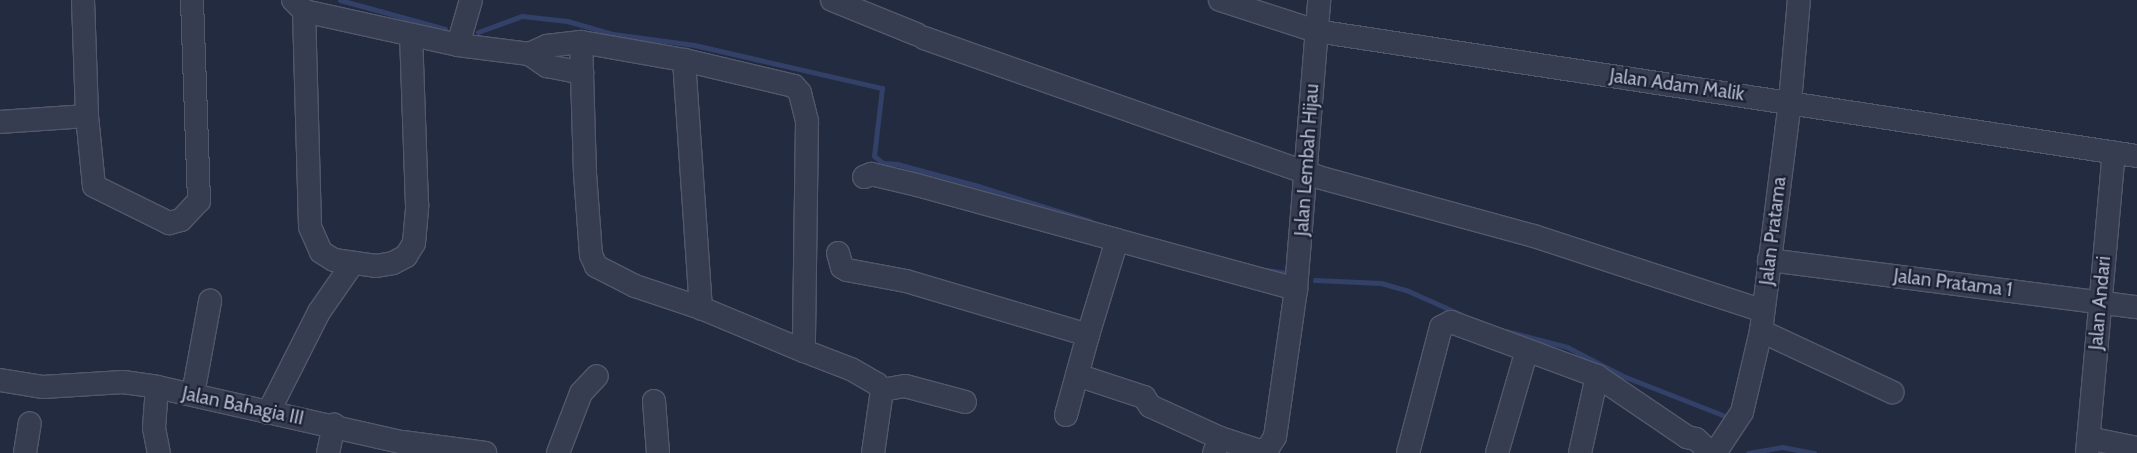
<!DOCTYPE html>
<style>
body{margin:0}
#map{position:relative;width:2137px;height:453px;overflow:hidden;background:#232b41;font-family:Cabin,sans-serif}
div>[style]{position:absolute}
.stream>*{height:5px;margin:-2.5px;padding:0 2.5px;transform-origin:2.5px;border-radius:2.5px;background:#334067}
.roads{filter:drop-shadow(1px 0 #52586b) drop-shadow(-1px 0 #52586b) drop-shadow(0 1px #52586b) drop-shadow(0 -1px #52586b)}
.minor>*{height:22px;margin:-11px;padding:0 11px;transform-origin:11px;border-radius:11px;background:#373d51}
span{translate:-50% -50%;white-space:nowrap;text-align:center;line-height:1.15;-webkit-text-stroke:4.5px #1c2236;paint-order:stroke}
.street-label{font-size:19px;color:#b3b9cb}
</style>
<div id="map">
<div class="stream">
<i style="left:340px;top:0;width:109px;rotate:15.4deg"></i>
<i style="left:478px;top:32px;width:47px;rotate:-20deg"></i>
<i style="left:522px;top:16px;width:45px;rotate:6.3deg"></i>
<i style="left:567px;top:21px;width:48px;rotate:15.8deg"></i>
<i style="left:613px;top:34px;width:82px;rotate:7.7deg"></i>
<i style="left:694px;top:45px;width:193px;rotate:12.9deg"></i>
<i style="left:882px;top:88px;width:68px;rotate:96.7deg"></i>
<i style="left:874px;top:156px;width:11px;rotate:38deg"></i>
<i style="left:883px;top:163px;width:14px;rotate:4deg"></i>
<i style="left:897px;top:164px;width:84px;rotate:15.2deg"></i>
<i style="left:978px;top:186px;width:117px;rotate:17.4deg"></i>
<i style="left:1267px;top:270px;width:24px;rotate:9deg"></i>
<i style="left:1315px;top:280px;width:66px;rotate:2.6deg"></i>
<i style="left:1381px;top:283px;width:26px;rotate:16deg"></i>
<i style="left:1406px;top:290px;width:59px;rotate:24deg"></i>
<i style="left:1506px;top:331px;width:63px;rotate:14.7deg"></i>
<i style="left:1567px;top:347px;width:63px;rotate:27.4deg"></i>
<i style="left:1623px;top:376px;width:115px;rotate:21.4deg"></i>
<i style="left:1748px;top:453px;width:35px;rotate:-10deg"></i>
<i style="left:1782px;top:447px;width:33px;rotate:11deg"></i>
</div>
<div class="roads">
<div class="minor">
<i style="left:83px;top:0;width:116px;rotate:88deg"></i>
<i style="left:87px;top:116px;width:70px;rotate:84.3deg"></i>
<i style="left:94px;top:186px;width:84px;rotate:26.3deg"></i>
<i style="left:169px;top:223px;width:12px;rotate:-14deg"></i>
<i style="left:181px;top:220px;width:26px;rotate:-47deg"></i>
<i style="left:199px;top:201px;width:201px;rotate:-92deg"></i>
<i style="left:293px;top:0;width:16px;rotate:45deg"></i>
<i style="left:304px;top:11px;width:158px;rotate:12.4deg"></i>
<i style="left:458px;top:45px;width:72px;rotate:7.2deg"></i>
<i style="left:529px;top:54px;width:22px;rotate:34deg"></i>
<i style="left:547px;top:66px;width:36px;rotate:11deg"></i>
<i style="left:832px;top:0;width:91px;rotate:22deg"></i>
<i style="left:1220px;top:0;width:101px;rotate:17.9deg"></i>
<i style="left:1316px;top:31px;width:830px;rotate:8.66deg"></i>
<i style="left:304px;top:11px;width:216px;rotate:88.4deg"></i>
<i style="left:310px;top:227px;width:27px;rotate:66deg"></i>
<i style="left:321px;top:252px;width:15px;rotate:32deg"></i>
<i style="left:334px;top:260px;width:42px;rotate:8.1deg"></i>
<i style="left:376px;top:266px;width:17px;rotate:-10deg"></i>
<i style="left:393px;top:263px;width:15px;rotate:-28deg"></i>
<i style="left:406px;top:256px;width:15px;rotate:-58deg"></i>
<i style="left:414px;top:243px;width:38px;rotate:-85deg"></i>
<i style="left:417px;top:205px;width:170px;rotate:-92deg"></i>
<i style="left:924px;top:38px;width:418px;rotate:19.4deg"></i>
<i style="left:1318px;top:177px;width:224px;rotate:15.3deg"></i>
<i style="left:1534px;top:236px;width:241px;rotate:18.1deg"></i>
<i style="left:458px;top:45px;width:47px;rotate:-73.9deg"></i>
<i style="left:529px;top:54px;width:20px;rotate:-24deg"></i>
<i style="left:547px;top:46px;width:34px;rotate:-7deg"></i>
<i style="left:581px;top:42px;width:105px;rotate:9.9deg"></i>
<i style="left:684px;top:60px;width:113px;rotate:13.3deg"></i>
<i style="left:794px;top:86px;width:9px;rotate:49deg"></i>
<i style="left:800px;top:93px;width:30px;rotate:76deg"></i>
<i style="left:807px;top:122px;width:229px;rotate:90.8deg"></i>
<i style="left:804px;top:351px;width:112px;rotate:-157.3deg"></i>
<i style="left:701px;top:308px;width:70px;rotate:-161.6deg"></i>
<i style="left:635px;top:286px;width:44px;rotate:-152.9deg"></i>
<i style="left:596px;top:266px;width:12px;rotate:-114deg"></i>
<i style="left:591px;top:255px;width:81px;rotate:-94.2deg"></i>
<i style="left:585px;top:174px;width:132px;rotate:-91.7deg"></i>
<i style="left:684px;top:60px;width:249px;rotate:86.1deg"></i>
<i style="left:0;top:122px;width:87px;rotate:-3.9deg"></i>
<i style="left:864px;top:177px;width:8px;rotate:-23deg"></i>
<i style="left:871px;top:174px;width:47px;rotate:13.4deg"></i>
<i style="left:917px;top:185px;width:207px;rotate:15.4deg"></i>
<i style="left:838px;top:253px;width:15px;rotate:74deg"></i>
<i style="left:842px;top:267px;width:6px;rotate:31deg"></i>
<i style="left:847px;top:270px;width:60px;rotate:10.6deg"></i>
<i style="left:906px;top:281px;width:190px;rotate:16.5deg"></i>
<i style="left:1088px;top:335px;width:99px;rotate:-73deg"></i>
<i style="left:1117px;top:240px;width:186px;rotate:15.3deg"></i>
<i style="left:1769px;top:260px;width:371px;rotate:7.3deg"></i>
<i style="left:1761px;top:331px;width:145px;rotate:25deg"></i>
<i style="left:804px;top:351px;width:50px;rotate:21deg"></i>
<i style="left:851px;top:369px;width:30px;rotate:30deg"></i>
<i style="left:877px;top:384px;width:8px;rotate:50deg"></i>
<i style="left:882px;top:390px;width:64px;rotate:98.1deg"></i>
<i style="left:1077px;top:375px;width:71px;rotate:18.2deg"></i>
<i style="left:1144px;top:397px;width:11px;rotate:56deg"></i>
<i style="left:1150px;top:406px;width:77px;rotate:24.6deg"></i>
<i style="left:0;top:380px;width:44px;rotate:9.2deg"></i>
<i style="left:43px;top:387px;width:80px;rotate:-3.6deg"></i>
<i style="left:123px;top:382px;width:34px;rotate:8deg"></i>
<i style="left:157px;top:387px;width:251px;rotate:12.7deg"></i>
<i style="left:402px;top:442px;width:84px;rotate:7.5deg"></i>
<i style="left:157px;top:387px;width:41px;rotate:94.2deg"></i>
<i style="left:154px;top:428px;width:25px;rotate:79deg"></i>
<i style="left:882px;top:390px;width:23px;rotate:-10deg"></i>
<i style="left:905px;top:386px;width:62px;rotate:14.9deg"></i>
<i style="left:193px;top:394px;width:95px;rotate:-79.6deg"></i>
<i style="left:654px;top:401px;width:52px;rotate:85.6deg"></i>
<i style="left:268px;top:413px;width:113px;rotate:-63.2deg"></i>
<i style="left:319px;top:312px;width:60px;rotate:-55.2deg"></i>
<i style="left:1066px;top:415px;width:83px;rotate:-74.6deg"></i>
<i style="left:2088px;top:438px;width:50px;rotate:11.5deg"></i>
<i style="left:25px;top:453px;width:30px;rotate:-81deg"></i>
<i style="left:328px;top:453px;width:29px;rotate:-78deg"></i>
<i style="left:558px;top:453px;width:64px;rotate:-69deg"></i>
<i style="left:581px;top:393px;width:23px;rotate:-47deg"></i>
<i style="left:1214px;top:453px;width:16px;rotate:-68deg"></i>
<i style="left:1220px;top:438px;width:42px;rotate:18deg"></i>
<i style="left:1260px;top:451px;width:9px;rotate:-21deg"></i>
<i style="left:1268px;top:448px;width:13px;rotate:-58deg"></i>
<i style="left:1275px;top:437px;width:149px;rotate:-81.9deg"></i>
<i style="left:1296px;top:289px;width:290px;rotate:-85.4deg"></i>
<i style="left:1408px;top:453px;width:130px;rotate:-75.3deg"></i>
<i style="left:1441px;top:327px;width:11px;rotate:-27deg"></i>
<i style="left:1451px;top:322px;width:156px;rotate:20.3deg"></i>
<i style="left:1597px;top:376px;width:109px;rotate:34.1deg"></i>
<i style="left:1687px;top:437px;width:9px;rotate:13deg"></i>
<i style="left:1696px;top:439px;width:21px;rotate:43deg"></i>
<i style="left:1497px;top:453px;width:107px;rotate:-73.8deg"></i>
<i style="left:1580px;top:453px;width:79px;rotate:-77.6deg"></i>
<i style="left:1715px;top:453px;width:49px;rotate:-56.6deg"></i>
<i style="left:1742px;top:412px;width:83px;rotate:-76.8deg"></i>
<i style="left:1761px;top:331px;width:231px;rotate:-82.8deg"></i>
<i style="left:1790px;top:102px;width:102px;rotate:-85deg"></i>
<i style="left:2087px;top:453px;width:301px;rotate:-84.9deg"></i>
</div>
</div>
<div class="street-label">
<span style="left:1677px;top:85px;rotate:8deg">Jalan Adam Malik</span>
<span style="left:1307px;top:160px;rotate:-86deg">Jalan Lembah Hijau</span>
<span style="left:1773px;top:231px;rotate:-83deg">Jalan Pratama</span>
<span style="left:1953px;top:283px;rotate:7deg">Jalan Pratama 1</span>
<span style="left:2100px;top:303px;rotate:-85deg">Jalan Andari</span>
<span style="left:243px;top:406px;rotate:12deg">Jalan Bahagia III</span>
</div>
</div>
